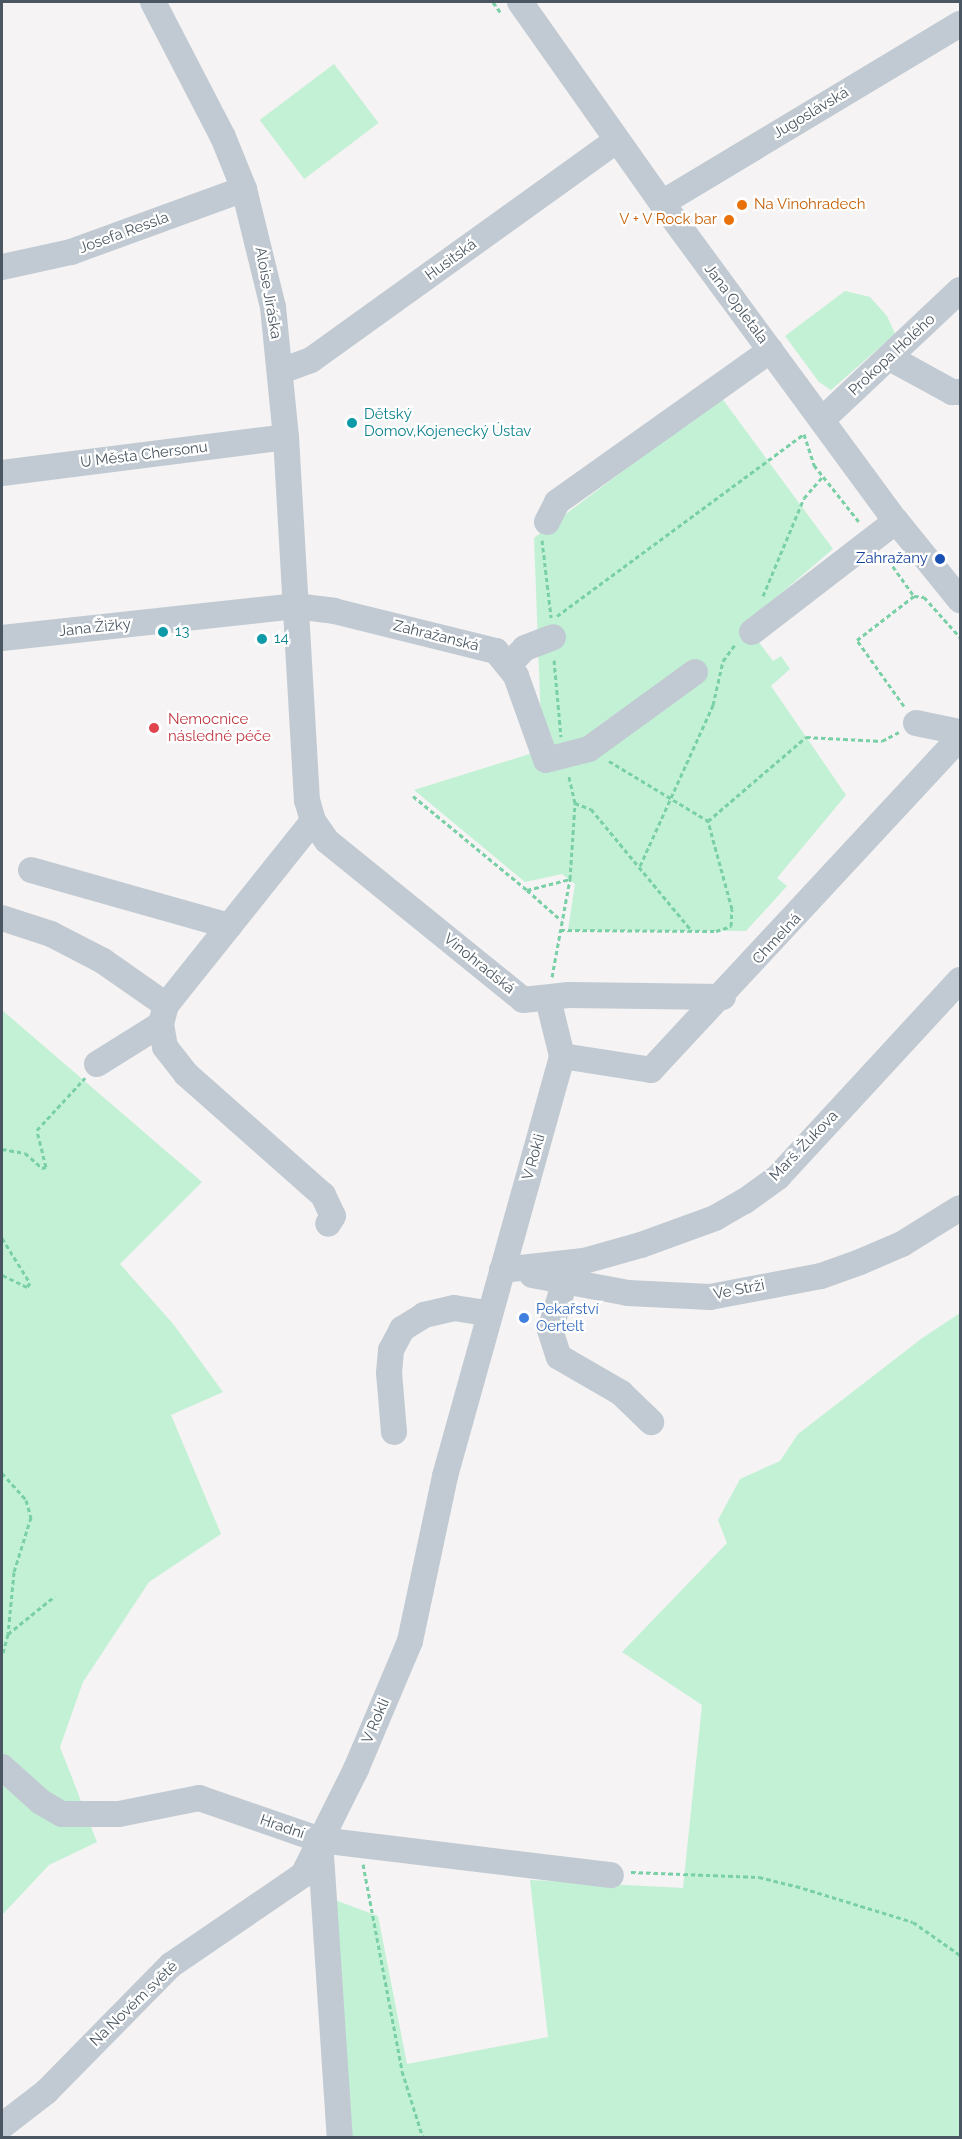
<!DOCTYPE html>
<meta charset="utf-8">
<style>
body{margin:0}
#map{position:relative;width:962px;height:2139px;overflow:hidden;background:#f5f3f3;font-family:Raleway,sans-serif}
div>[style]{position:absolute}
.green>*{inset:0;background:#c3f1d5;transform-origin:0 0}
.path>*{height:3px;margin-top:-1.5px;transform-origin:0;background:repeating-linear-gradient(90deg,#7ad0a6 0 4.5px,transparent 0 7.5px)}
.minor>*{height:26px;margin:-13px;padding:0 13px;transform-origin:13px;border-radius:13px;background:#c1cad2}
.dots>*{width:16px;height:16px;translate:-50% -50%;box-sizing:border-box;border:3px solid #fff;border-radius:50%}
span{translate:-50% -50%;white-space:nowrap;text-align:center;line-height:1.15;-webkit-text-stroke:4.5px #fff;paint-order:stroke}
.street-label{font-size:15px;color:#4a5661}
.food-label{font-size:15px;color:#c56008}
.left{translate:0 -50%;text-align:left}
.right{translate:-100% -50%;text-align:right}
.culture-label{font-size:15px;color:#0d838f}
.transit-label{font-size:15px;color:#164399}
.health-label{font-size:15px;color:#be3a42}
.shop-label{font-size:15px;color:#366cbe}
.frame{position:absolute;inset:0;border:3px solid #4a5661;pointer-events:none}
</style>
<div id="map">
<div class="green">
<i style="left:334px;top:64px;width:74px;height:93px;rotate:53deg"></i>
<i style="clip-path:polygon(845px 291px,870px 297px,887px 316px,895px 334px,831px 390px,819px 382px,785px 336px)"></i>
<i style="clip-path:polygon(721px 397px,833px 549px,745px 624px,773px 661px,781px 656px,790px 669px,771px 686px,846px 795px,777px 878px,787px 886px,746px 931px,568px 930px,575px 884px,562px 874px,525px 882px,414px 790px,542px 750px,534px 538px)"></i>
<i style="clip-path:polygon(2px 1010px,202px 1182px,120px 1264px,174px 1325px,223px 1392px,171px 1415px,221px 1534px,149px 1582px,83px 1682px,60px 1747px,97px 1842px,49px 1865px,2px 1915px)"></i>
<i style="clip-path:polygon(960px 1313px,960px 2137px,350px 2137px,335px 1900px,378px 1916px,407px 2064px,548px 2037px,530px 1880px,683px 1888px,702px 1705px,622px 1652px,727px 1543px,718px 1520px,740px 1479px,780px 1461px,798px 1434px,921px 1339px)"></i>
</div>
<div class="path">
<i style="left:493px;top:2px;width:14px;rotate:54deg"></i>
<i style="left:804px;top:434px;width:33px;rotate:72deg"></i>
<i style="left:814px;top:465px;width:74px;rotate:51.6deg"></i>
<i style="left:542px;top:540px;width:78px;rotate:83.3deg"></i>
<i style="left:884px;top:554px;width:52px;rotate:54.5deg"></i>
<i style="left:914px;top:596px;width:10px;rotate:6deg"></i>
<i style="left:924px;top:597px;width:54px;rotate:48deg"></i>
<i style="left:763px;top:596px;width:106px;rotate:-67.3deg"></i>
<i style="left:804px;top:498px;width:28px;rotate:-49deg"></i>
<i style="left:557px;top:616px;width:307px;rotate:-36.4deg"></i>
<i style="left:554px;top:660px;width:77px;rotate:84.8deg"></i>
<i style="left:904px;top:706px;width:81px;rotate:-125.5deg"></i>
<i style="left:857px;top:640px;width:72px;rotate:-37.7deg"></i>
<i style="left:609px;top:761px;width:116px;rotate:31.2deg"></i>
<i style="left:708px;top:821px;width:129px;rotate:-40.6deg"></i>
<i style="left:806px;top:737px;width:76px;rotate:3deg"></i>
<i style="left:882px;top:741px;width:19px;rotate:-28deg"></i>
<i style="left:413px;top:796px;width:148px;rotate:39.5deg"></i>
<i style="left:527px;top:890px;width:44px;rotate:-14.3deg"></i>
<i style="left:575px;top:803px;width:17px;rotate:21deg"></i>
<i style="left:591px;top:809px;width:158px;rotate:50.4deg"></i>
<i style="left:640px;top:866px;width:177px;rotate:-65.6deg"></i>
<i style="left:713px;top:705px;width:45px;rotate:-77.2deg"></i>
<i style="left:723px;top:661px;width:22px;rotate:-54deg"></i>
<i style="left:527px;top:890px;width:45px;rotate:41.4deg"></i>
<i style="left:560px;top:930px;width:156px;rotate:0.4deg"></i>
<i style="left:716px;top:931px;width:16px;rotate:-18deg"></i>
<i style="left:731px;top:926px;width:17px;rotate:-87deg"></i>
<i style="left:732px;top:909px;width:91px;rotate:-105.3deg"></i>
<i style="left:552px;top:977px;width:100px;rotate:-79.6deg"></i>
<i style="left:570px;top:879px;width:76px;rotate:-86.2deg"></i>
<i style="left:575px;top:803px;width:28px;rotate:-103deg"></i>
<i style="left:2px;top:1149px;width:23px;rotate:10deg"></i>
<i style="left:25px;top:1153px;width:23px;rotate:41deg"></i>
<i style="left:42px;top:1168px;width:4px;rotate:-14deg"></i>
<i style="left:46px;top:1167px;width:38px;rotate:-104deg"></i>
<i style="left:37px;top:1130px;width:71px;rotate:-47.3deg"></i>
<i style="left:2px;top:1238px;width:53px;rotate:58.1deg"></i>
<i style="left:30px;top:1283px;width:5px;rotate:127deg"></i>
<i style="left:27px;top:1287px;width:28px;rotate:-154deg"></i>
<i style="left:2px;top:1473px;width:36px;rotate:48deg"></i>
<i style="left:26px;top:1500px;width:18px;rotate:74deg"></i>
<i style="left:31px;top:1517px;width:58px;rotate:107.2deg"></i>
<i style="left:14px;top:1572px;width:62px;rotate:95.5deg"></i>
<i style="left:8px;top:1634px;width:23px;rotate:105deg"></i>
<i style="left:8px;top:1634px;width:60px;rotate:-39deg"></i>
<i style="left:363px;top:1864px;width:211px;rotate:79.3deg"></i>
<i style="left:402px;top:2071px;width:70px;rotate:72.6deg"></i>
<i style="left:631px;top:1872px;width:128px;rotate:2.2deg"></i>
<i style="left:759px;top:1877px;width:38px;rotate:14deg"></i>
<i style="left:796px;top:1886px;width:122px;rotate:17.1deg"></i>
<i style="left:913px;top:1922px;width:57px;rotate:35.1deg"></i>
</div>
<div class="minor">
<i style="left:153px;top:2px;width:152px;rotate:62.6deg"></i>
<i style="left:223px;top:137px;width:56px;rotate:68deg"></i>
<i style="left:244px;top:189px;width:122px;rotate:76.2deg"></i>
<i style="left:273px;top:307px;width:131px;rotate:84.3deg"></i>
<i style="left:286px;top:437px;width:364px;rotate:86.7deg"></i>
<i style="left:307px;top:800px;width:22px;rotate:74deg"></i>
<i style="left:313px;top:821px;width:24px;rotate:55deg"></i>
<i style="left:327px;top:841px;width:252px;rotate:39deg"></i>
<i style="left:523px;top:1000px;width:46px;rotate:-6.2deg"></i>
<i style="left:569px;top:995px;width:154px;rotate:0.7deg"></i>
<i style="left:520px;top:2px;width:246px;rotate:54.8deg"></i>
<i style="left:662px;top:203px;width:395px;rotate:53.7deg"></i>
<i style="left:896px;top:521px;width:102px;rotate:51deg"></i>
<i style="left:662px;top:203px;width:348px;rotate:-31deg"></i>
<i style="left:2px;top:267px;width:71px;rotate:-12.3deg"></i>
<i style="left:71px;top:252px;width:184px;rotate:-20deg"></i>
<i style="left:890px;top:358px;width:71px;rotate:28.7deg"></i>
<i style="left:952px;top:392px;width:8px"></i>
<i style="left:281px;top:371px;width:32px;rotate:-20deg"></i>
<i style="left:311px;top:360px;width:375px;rotate:-35.7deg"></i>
<i style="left:823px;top:419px;width:188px;rotate:-43.3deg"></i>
<i style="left:2px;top:473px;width:286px;rotate:-7.2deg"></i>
<i style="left:547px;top:522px;width:22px;rotate:-63deg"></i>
<i style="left:557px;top:502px;width:262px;rotate:-35.4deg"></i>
<i style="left:752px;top:632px;width:182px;rotate:-37.6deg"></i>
<i style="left:2px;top:638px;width:295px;rotate:-6.2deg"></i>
<i style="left:295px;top:606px;width:39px;rotate:7deg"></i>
<i style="left:334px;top:611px;width:167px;rotate:13.9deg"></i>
<i style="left:496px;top:651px;width:32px;rotate:51deg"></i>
<i style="left:516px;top:676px;width:89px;rotate:70.3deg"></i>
<i style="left:546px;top:760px;width:44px;rotate:-14.3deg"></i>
<i style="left:589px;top:749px;width:131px;rotate:-36deg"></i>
<i style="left:509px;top:665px;width:23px;rotate:-47deg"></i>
<i style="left:525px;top:648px;width:30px;rotate:-21deg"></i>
<i style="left:916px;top:723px;width:45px;rotate:11.6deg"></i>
<i style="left:313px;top:821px;width:236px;rotate:128.6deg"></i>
<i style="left:166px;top:1005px;width:20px;rotate:105deg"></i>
<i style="left:161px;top:1024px;width:23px;rotate:80deg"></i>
<i style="left:165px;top:1047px;width:34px;rotate:52deg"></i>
<i style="left:186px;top:1074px;width:183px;rotate:41.5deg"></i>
<i style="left:323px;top:1195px;width:23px;rotate:65deg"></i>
<i style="left:333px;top:1216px;width:9px;rotate:122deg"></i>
<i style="left:31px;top:870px;width:206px;rotate:15.8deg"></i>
<i style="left:2px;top:918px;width:52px;rotate:18.1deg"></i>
<i style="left:51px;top:934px;width:59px;rotate:27.4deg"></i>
<i style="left:103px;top:961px;width:77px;rotate:34.9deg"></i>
<i style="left:562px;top:1056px;width:90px;rotate:8.9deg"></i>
<i style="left:651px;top:1070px;width:454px;rotate:-47.1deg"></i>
<i style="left:97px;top:1064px;width:75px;rotate:-32deg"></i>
<i style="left:502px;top:1270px;width:82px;rotate:-6.3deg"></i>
<i style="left:584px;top:1261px;width:59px;rotate:-15.7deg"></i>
<i style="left:641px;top:1245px;width:79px;rotate:-20deg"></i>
<i style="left:715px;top:1218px;width:34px;rotate:-30deg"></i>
<i style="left:745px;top:1201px;width:41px;rotate:-36deg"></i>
<i style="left:778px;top:1177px;width:268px;rotate:-47.3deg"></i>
<i style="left:532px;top:1275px;width:98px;rotate:10.6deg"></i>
<i style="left:628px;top:1293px;width:82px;rotate:2.8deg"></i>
<i style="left:710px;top:1297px;width:113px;rotate:-10.7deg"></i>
<i style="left:821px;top:1276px;width:41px;rotate:-19.7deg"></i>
<i style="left:860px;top:1262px;width:46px;rotate:-23.2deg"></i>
<i style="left:902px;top:1244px;width:68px;rotate:-31.8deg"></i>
<i style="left:565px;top:1281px;width:51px;rotate:107deg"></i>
<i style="left:550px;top:1330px;width:28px;rotate:72deg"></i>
<i style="left:559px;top:1357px;width:72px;rotate:30.1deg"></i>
<i style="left:621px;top:1393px;width:42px;rotate:44deg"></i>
<i style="left:394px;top:1432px;width:59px;rotate:-94.8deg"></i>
<i style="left:389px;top:1373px;width:23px;rotate:-85deg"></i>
<i style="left:391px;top:1350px;width:24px;rotate:-62deg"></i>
<i style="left:402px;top:1329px;width:26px;rotate:-32deg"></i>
<i style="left:424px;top:1315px;width:31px;rotate:-13deg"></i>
<i style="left:454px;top:1308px;width:36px;rotate:9deg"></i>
<i style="left:2px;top:1767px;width:52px;rotate:41.9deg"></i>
<i style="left:41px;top:1802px;width:24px;rotate:30deg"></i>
<i style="left:62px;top:1814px;width:57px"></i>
<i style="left:119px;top:1814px;width:82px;rotate:-11.3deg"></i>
<i style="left:199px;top:1798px;width:128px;rotate:19.1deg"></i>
<i style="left:320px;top:1840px;width:293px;rotate:6.9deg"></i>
<i style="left:320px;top:1840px;width:299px;rotate:86.2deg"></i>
<i style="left:2px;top:2126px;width:56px;rotate:-37.7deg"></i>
<i style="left:46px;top:2092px;width:178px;rotate:-45.5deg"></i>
<i style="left:171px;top:1965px;width:160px;rotate:-34.3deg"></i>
<i style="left:303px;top:1875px;width:119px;rotate:-63.4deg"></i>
<i style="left:356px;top:1769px;width:139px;rotate:-67.1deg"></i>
<i style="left:410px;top:1641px;width:169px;rotate:-78deg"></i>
<i style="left:445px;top:1476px;width:436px;rotate:-74.4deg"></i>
<i style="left:562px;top:1056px;width:59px;rotate:-103.8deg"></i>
</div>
<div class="dots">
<i style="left:742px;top:205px;background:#e8710a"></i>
<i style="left:729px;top:220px;background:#e8710a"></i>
<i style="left:352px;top:423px;background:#0f9aa8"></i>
<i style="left:940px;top:559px;background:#1a4fb4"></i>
<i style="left:163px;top:632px;background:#0f9aa8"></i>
<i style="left:262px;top:639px;background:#0f9aa8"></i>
<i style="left:154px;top:728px;background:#e0444e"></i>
<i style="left:524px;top:1318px;background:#3f7fe0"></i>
</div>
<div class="street-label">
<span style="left:811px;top:113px;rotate:-31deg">Jugoslávská</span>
<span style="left:124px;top:233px;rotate:-20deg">Josefa Ressla</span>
<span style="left:451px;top:260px;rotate:-36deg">Husitská</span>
<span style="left:268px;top:293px;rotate:80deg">Aloise Jiráska</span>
<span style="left:736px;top:304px;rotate:53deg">Jana Opletala</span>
<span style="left:892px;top:355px;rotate:-43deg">Prokopa Holého</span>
<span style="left:144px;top:455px;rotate:-7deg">U Města Chersonu</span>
<span style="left:95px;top:628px;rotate:-6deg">Jana Žižky</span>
<span style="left:436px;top:636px;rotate:14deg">Zahražanská</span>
<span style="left:777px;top:939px;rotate:-47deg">Chmelná</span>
<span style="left:479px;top:964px;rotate:39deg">Vinohradská</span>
<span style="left:804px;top:1146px;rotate:-46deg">Marš. Žukova</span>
<span style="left:534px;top:1157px;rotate:-74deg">V Rokli</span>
<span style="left:739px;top:1290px;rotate:-11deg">Ve Strži</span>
<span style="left:376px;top:1721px;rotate:-67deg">V Rokli</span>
<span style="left:282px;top:1827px;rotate:19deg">Hradní</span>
<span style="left:134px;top:2004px;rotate:-44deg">Na Novém světě</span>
</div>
<div class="food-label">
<span class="left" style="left:754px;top:205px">Na Vinohradech</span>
<span class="right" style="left:717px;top:220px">V + V Rock bar</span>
</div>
<div class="culture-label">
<span class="left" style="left:364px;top:423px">Dětský<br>Domov,Kojenecký Ústav</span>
<span class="left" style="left:175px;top:632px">13</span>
<span class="left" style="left:274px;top:639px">14</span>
</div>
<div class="transit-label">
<span class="right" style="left:928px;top:559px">Zahražany</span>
</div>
<div class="health-label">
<span class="left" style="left:168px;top:728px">Nemocnice<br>následné péče</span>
</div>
<div class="shop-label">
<span class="left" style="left:536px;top:1318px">Pekařství<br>Oertelt</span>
</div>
<div class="frame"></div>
</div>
